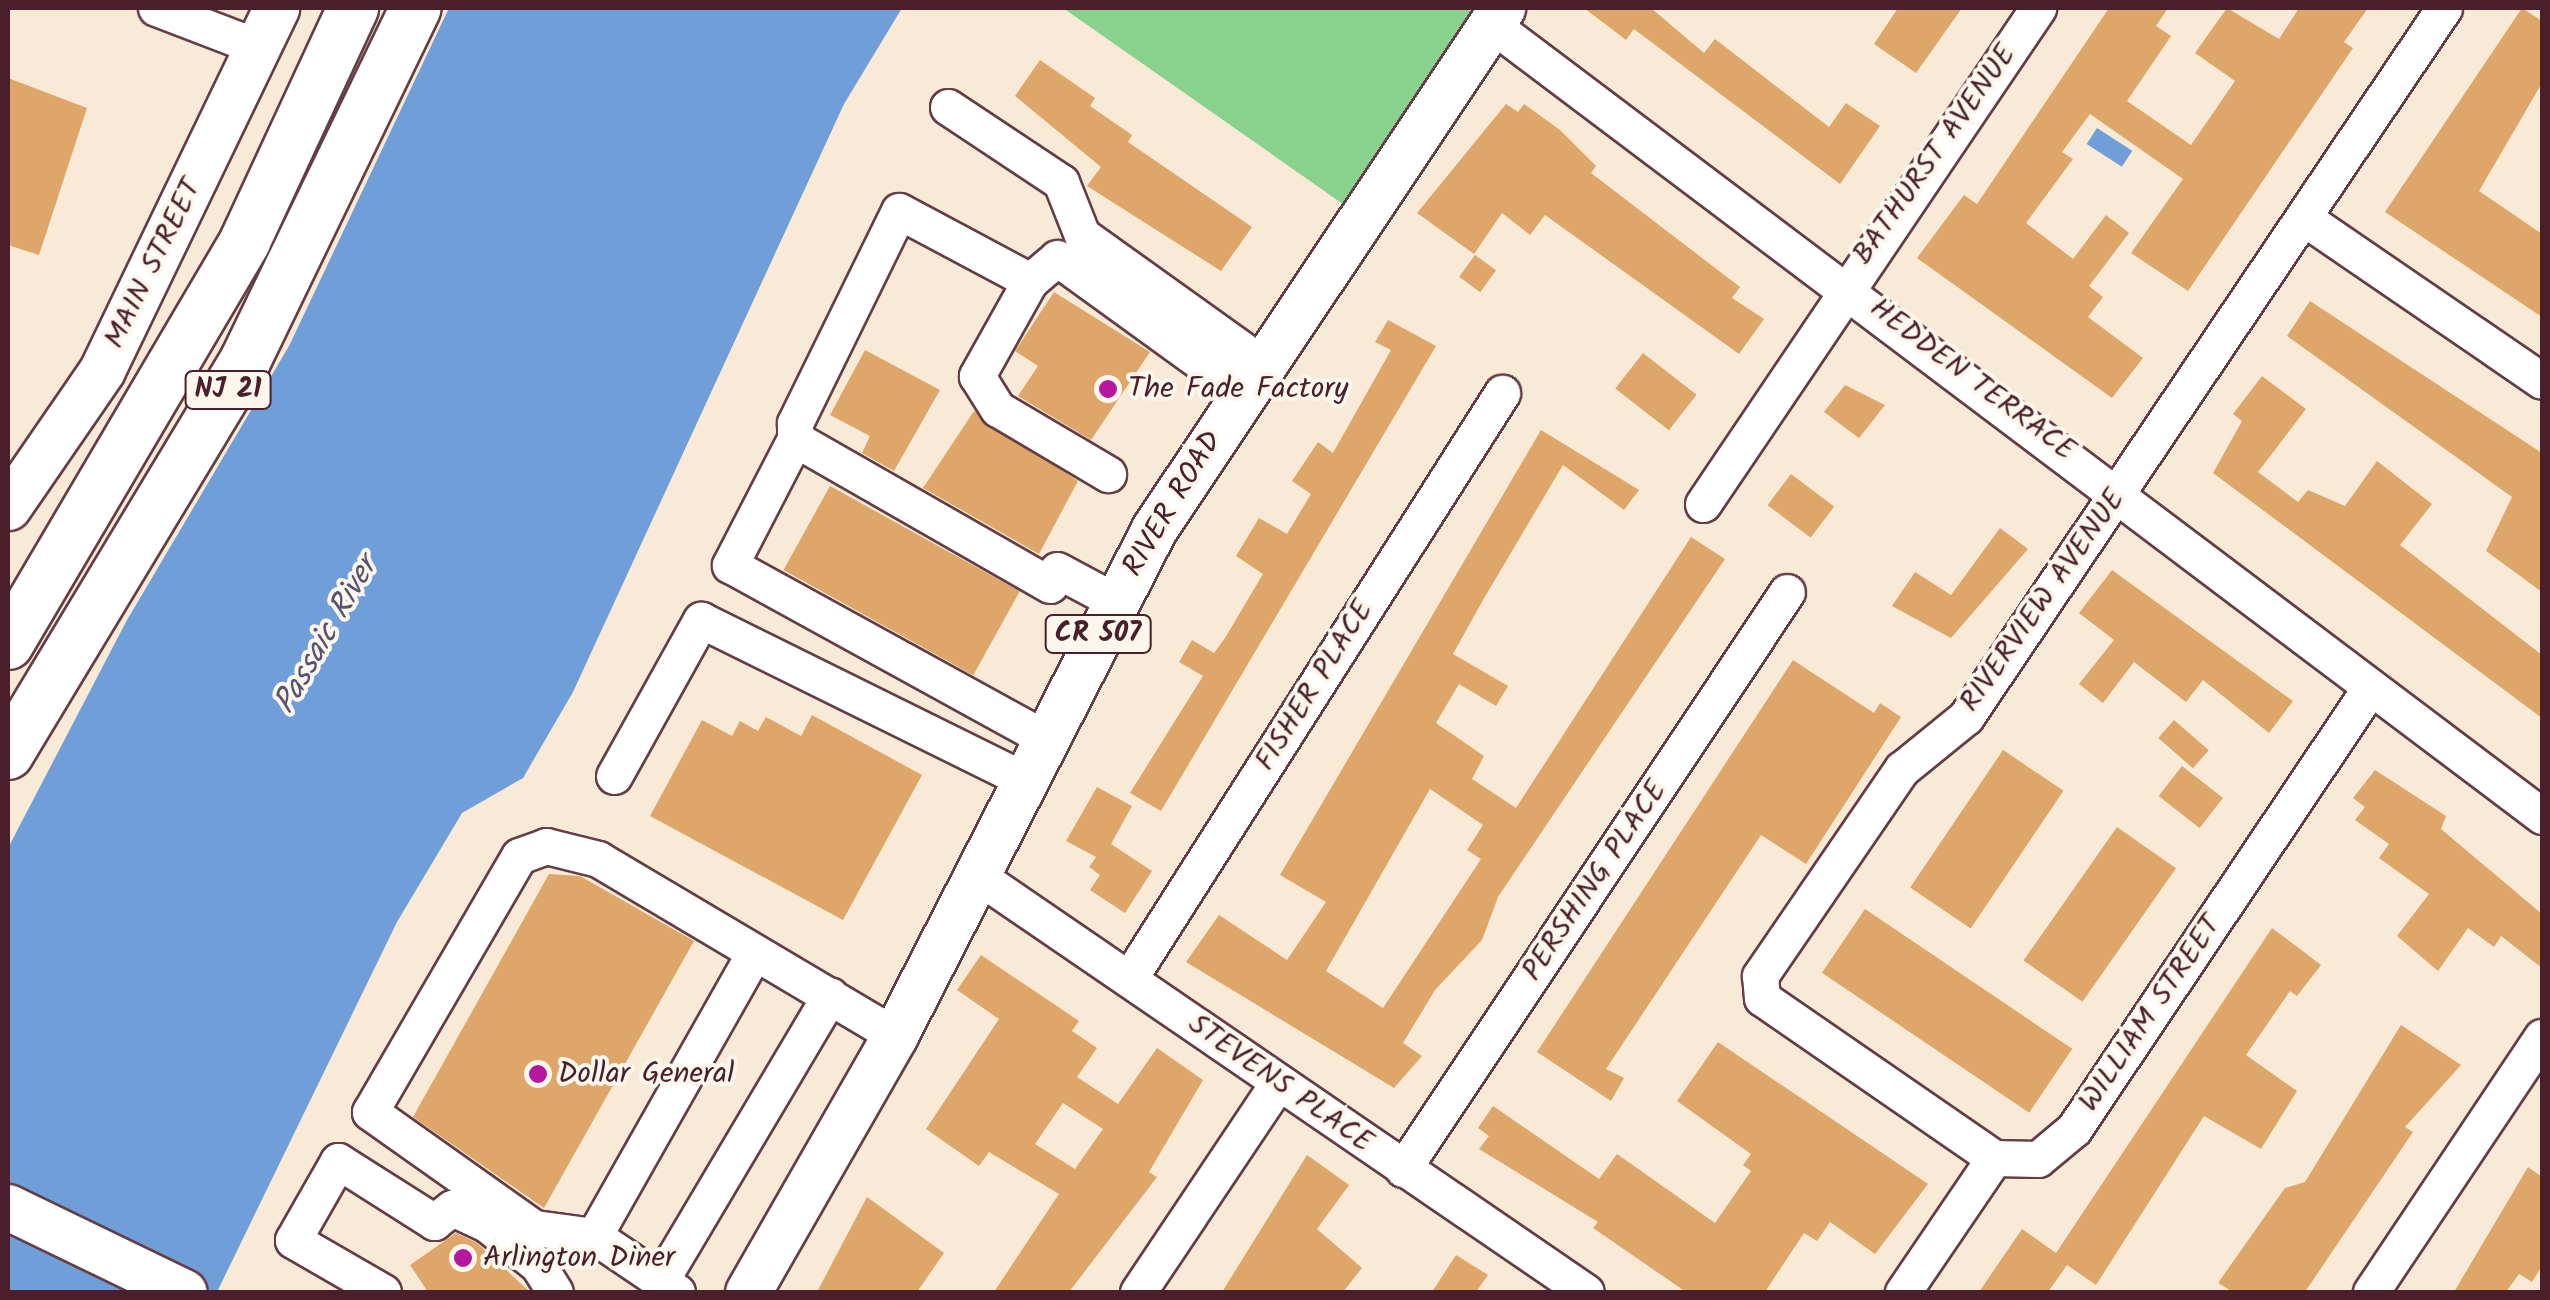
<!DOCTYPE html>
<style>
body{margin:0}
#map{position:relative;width:2550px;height:1300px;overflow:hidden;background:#f8ead6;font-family:Kalam,sans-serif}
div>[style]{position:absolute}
.green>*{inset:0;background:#89d28e}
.water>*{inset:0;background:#709ed9;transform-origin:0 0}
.building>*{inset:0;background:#dfa669;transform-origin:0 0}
.roads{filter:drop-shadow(2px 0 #643d45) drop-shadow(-2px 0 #643d45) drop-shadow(0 2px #643d45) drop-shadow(0 -2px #643d45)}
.minor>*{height:35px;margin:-17.5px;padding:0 17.5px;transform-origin:17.5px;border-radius:17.5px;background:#fff}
.major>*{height:45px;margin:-22.5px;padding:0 22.5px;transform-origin:22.5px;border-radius:22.5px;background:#fff}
.highway>*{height:50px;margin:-25px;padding:0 25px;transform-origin:25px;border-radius:25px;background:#fff}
.dots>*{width:28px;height:28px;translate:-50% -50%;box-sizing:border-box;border:5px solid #fbf7ec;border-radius:50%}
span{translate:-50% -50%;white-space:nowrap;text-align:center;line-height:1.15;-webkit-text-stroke:8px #fbf7ec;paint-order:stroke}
.shield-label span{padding:2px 8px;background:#fbf7ec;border:2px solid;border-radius:8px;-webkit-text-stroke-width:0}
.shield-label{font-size:28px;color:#4a1f2b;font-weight:700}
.street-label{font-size:30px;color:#4a1f2b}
.poi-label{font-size:30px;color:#4a1f2b}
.left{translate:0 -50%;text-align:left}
.water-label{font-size:32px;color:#595271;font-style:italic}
.frame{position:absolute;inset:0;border:10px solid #4a1f2b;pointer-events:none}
</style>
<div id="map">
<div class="green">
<i style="clip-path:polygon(1063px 8px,1502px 8px,1360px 216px)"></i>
</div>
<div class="water">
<i style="clip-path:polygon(449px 8px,902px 8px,844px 104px,573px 692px,523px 778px,462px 813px,397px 922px,217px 1292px,8px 1292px,8px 848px,127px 620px,289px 346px)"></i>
<i style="left:2097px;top:128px;width:42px;height:19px;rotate:33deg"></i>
</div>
<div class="building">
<i style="clip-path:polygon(1584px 8px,1651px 8px,1704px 53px,1715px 39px,1829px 127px,1846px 103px,1880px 126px,1840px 184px,1634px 29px,1626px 40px)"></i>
<i style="clip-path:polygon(1898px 8px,1962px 8px,1916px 73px,1874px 44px)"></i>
<i style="clip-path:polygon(2109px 8px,2168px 8px,2156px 26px,2171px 36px,2127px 101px,2191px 145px,2235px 81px,2195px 53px,2227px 8px,2279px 39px,2299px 8px,2368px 8px,2344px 42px,2353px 48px,2188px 291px,2131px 253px,2183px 179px,2090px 114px,2062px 152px,2073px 159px,2026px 223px,2073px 259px,2106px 215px,2129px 233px,2089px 286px,2103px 297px,2088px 317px,2143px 358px,2112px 398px,1917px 258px,1964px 195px,1977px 204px)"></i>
<i style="clip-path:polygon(2522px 8px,2542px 21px,2542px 83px,2479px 191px,2542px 234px,2542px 317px,2385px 212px)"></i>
<i style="clip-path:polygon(1040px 60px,1095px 98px,1090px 106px,1132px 135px,1128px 142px,1252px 227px,1221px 271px,1087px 186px,1101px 167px,1015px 96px)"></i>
<i style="clip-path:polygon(8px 78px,87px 108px,39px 255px,8px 245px)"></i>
<i style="clip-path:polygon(1506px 104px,1518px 112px,1524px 104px,1560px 130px,1596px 166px,1591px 173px,1740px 287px,1732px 298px,1764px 319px,1739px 354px,1545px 215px,1530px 235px,1502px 213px,1474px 254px,1417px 213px)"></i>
<i style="left:1475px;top:255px;width:26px;height:27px;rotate:36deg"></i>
<i style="clip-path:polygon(1054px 292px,1150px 352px,1091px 440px,1018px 396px,1038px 366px,1015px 351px)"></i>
<i style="clip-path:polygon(2310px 301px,2542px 453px,2542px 592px,2486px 551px,2512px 497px,2287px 336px)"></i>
<i style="clip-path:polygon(1388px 320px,1436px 346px,1161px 811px,1130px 793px,1203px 676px,1179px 662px,1192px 640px,1214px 653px,1225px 638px,1263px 574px,1236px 556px,1259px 518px,1287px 534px,1311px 494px,1292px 481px,1318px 442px,1333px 453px,1391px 350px,1375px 342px)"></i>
<i style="clip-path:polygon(865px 350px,940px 390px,894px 471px,862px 453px,870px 436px,830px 415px)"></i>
<i style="left:1643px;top:353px;width:68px;height:45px;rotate:38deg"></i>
<i style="clip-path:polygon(2262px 376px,2306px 409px,2258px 472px,2298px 502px,2308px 490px,2345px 506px,2377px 461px,2432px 504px,2400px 545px,2542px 655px,2542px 718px,2213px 473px,2242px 421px,2233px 414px)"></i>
<i style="clip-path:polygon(1845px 385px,1885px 405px,1859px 438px,1824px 412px)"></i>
<i style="clip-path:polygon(974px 411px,1078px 481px,1039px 554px,923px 488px)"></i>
<i style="clip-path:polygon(evenodd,1541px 430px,1639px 490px,1624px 510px,1563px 465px,1483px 600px,1453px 654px,1508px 686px,1496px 706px,1459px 684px,1436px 723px,1484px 756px,1472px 779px,1516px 808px,1691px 537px,1725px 559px,1498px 897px,1482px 940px,1435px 990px,1403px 1043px,1422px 1056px,1394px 1088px,1186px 962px,1219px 915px,1287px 960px,1326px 902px,1280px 875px,1541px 430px,1430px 789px,1483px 825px,1467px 850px,1481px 859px,1383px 1008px,1326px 971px,1430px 789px)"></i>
<i style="left:1791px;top:474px;width:54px;height:39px;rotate:37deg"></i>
<i style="left:830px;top:486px;width:217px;height:96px;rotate:29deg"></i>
<i style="clip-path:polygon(2000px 528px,2028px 549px,1951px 638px,1892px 606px,1915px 572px,1951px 595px)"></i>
<i style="clip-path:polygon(2112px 570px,2293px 701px,2269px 733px,2203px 680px,2186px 702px,2134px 662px,2103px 703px,2079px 684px,2114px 640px,2079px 613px)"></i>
<i style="clip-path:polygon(1793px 660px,1874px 713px,1880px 703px,1901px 717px,1806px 864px,1761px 835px,1606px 1069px,1624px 1078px,1611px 1101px,1537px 1052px)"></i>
<i style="clip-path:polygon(812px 715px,922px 775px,843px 920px,650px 816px,702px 720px,732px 736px,740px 721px,758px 731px,766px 717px,801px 736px)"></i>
<i style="left:2174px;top:720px;width:46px;height:24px;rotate:41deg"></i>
<i style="left:2003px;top:750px;width:73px;height:166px;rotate:34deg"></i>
<i style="left:2182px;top:766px;width:52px;height:38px;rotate:38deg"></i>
<i style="clip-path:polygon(2375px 770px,2446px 816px,2441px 829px,2542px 914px,2542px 968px,2501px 936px,2494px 947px,2468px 928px,2438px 971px,2397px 936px,2429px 894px,2379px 858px,2389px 844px,2355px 820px,2365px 807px,2353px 798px)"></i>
<i style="clip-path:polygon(1097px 787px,1132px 806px,1111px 844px,1152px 871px,1125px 913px,1090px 890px,1100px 875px,1089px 867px,1096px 857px,1066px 841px)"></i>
<i style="left:2117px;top:827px;width:72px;height:163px;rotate:35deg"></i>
<i style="clip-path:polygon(549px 874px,580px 876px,694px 941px,544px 1208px,413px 1117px)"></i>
<i style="left:1865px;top:909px;width:250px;height:77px;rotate:34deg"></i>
<i style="clip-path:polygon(2272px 928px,2321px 965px,2297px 996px,2290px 991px,2246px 1055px,2297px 1091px,2261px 1149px,2204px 1116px,2096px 1285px,2067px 1265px,2048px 1292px,1979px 1292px,2022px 1229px,2056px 1253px)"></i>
<i style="clip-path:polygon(evenodd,981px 955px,1079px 1021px,1072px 1031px,1097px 1048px,1077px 1077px,1118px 1104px,1157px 1048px,1203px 1080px,1149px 1172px,1157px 1177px,1069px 1292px,994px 1292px,1059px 1194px,989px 1152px,979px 1166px,926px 1129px,999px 1019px,957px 990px,981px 955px,1063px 1103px,1103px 1129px,1075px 1169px,1035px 1144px,1063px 1103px)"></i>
<i style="clip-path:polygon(2401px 1025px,2461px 1065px,2405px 1127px,2413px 1132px,2305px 1292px,2233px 1292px,2218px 1283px,2285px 1188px,2305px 1182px)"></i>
<i style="clip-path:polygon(1718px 1042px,1928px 1184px,1875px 1254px,1830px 1222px,1817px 1241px,1804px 1233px,1765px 1292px,1686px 1292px,1593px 1228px,1598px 1222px,1479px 1149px,1489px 1136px,1478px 1128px,1493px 1106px,1599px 1179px,1617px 1154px,1715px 1223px,1751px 1171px,1743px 1165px,1751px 1154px,1677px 1101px)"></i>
<i style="clip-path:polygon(1307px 1155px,1349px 1185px,1317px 1229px,1362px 1268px,1343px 1292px,1222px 1292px)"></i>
<i style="clip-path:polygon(2528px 1167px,2542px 1177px,2542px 1266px,2532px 1282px,2519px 1274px,2506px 1292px,2454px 1292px)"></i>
<i style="clip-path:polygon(867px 1197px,944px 1253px,917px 1292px,817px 1292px)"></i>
<i style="clip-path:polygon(456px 1233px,477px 1243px,530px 1292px,428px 1292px,410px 1265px)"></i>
<i style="clip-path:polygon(1456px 1255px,1488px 1275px,1476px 1292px,1432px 1292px)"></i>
</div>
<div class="roads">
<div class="minor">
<i style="left:156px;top:8px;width:109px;rotate:20.9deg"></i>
<i style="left:1491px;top:24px;width:1316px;rotate:37deg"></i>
<i style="left:948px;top:107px;width:136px;rotate:33.6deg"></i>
<i style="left:1061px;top:182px;width:57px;rotate:68.4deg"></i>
<i style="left:1082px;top:235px;width:220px;rotate:35.6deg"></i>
<i style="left:2304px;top:218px;width:288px;rotate:34.4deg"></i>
<i style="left:1030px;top:281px;width:109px;rotate:119.2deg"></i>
<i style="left:977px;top:376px;width:39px;rotate:58deg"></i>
<i style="left:998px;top:409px;width:128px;rotate:30.6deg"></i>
<i style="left:795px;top:439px;width:142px;rotate:117.3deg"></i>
<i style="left:730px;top:565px;width:357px;rotate:28.8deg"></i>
<i style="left:1703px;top:504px;width:599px;rotate:-55.96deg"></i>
<i style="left:1057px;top:570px;width:66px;rotate:28.1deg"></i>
<i style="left:1050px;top:585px;width:294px;rotate:-150.2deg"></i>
<i style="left:795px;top:439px;width:16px;rotate:-90deg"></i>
<i style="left:795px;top:423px;width:236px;rotate:-63.9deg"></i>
<i style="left:899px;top:211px;width:149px;rotate:28.1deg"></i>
<i style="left:1030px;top:281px;width:35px;rotate:-40deg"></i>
<i style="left:1057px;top:258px;width:228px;rotate:35.9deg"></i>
<i style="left:2370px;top:688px;width:531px;rotate:123.87deg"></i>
<i style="left:2074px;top:1129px;width:47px;rotate:140.2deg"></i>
<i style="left:2038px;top:1159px;width:44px;rotate:-178.7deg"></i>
<i style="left:1994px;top:1158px;width:282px;rotate:-145.4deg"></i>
<i style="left:1762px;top:998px;width:22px;rotate:-95deg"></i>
<i style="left:1760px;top:976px;width:251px;rotate:-55.6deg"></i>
<i style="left:1902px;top:769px;width:82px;rotate:-39.1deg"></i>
<i style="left:1966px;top:717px;width:855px;rotate:-56.01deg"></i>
<i style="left:614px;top:776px;width:179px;rotate:-60.9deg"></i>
<i style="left:701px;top:620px;width:357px;rotate:26.3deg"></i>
<i style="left:975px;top:874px;width:740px;rotate:34.38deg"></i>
<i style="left:1129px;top:979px;width:695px;rotate:-57.52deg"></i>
<i style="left:1403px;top:1169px;width:693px;rotate:-56.36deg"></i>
<i style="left:594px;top:1236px;width:326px;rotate:-60.5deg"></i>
<i style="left:661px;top:1280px;width:331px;rotate:-59.3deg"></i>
<i style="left:383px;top:1292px;width:104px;rotate:-150deg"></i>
<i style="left:293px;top:1240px;width:91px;rotate:-60.3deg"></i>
<i style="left:338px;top:1161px;width:114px;rotate:32.4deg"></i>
<i style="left:434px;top:1222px;width:23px;rotate:-38deg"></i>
<i style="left:452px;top:1208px;width:40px;rotate:25deg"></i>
<i style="left:488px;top:1225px;width:64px;rotate:38.7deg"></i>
<i style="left:538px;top:1265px;width:32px;rotate:58deg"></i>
<i style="left:677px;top:1292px;width:100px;rotate:-146deg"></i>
<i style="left:594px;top:1236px;width:61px;rotate:-172.4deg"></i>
<i style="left:534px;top:1228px;width:201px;rotate:-144.7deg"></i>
<i style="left:370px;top:1112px;width:296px;rotate:-59.8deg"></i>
<i style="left:519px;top:856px;width:29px;rotate:-20deg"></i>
<i style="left:546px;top:846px;width:54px;rotate:14deg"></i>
<i style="left:598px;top:859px;width:345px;rotate:30.7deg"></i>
<i style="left:1138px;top:1292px;width:252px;rotate:-56.2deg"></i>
<i style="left:1903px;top:1292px;width:162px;rotate:-55.8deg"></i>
<i style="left:2371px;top:1292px;width:307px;rotate:-56.2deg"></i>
</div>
<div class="major">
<i style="left:8px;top:507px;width:166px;rotate:-55.5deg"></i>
<i style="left:102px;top:370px;width:402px;rotate:-64.3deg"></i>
<i style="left:8px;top:1207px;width:195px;rotate:25.8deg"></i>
<i style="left:748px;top:1292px;width:296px;rotate:-60.2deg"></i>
<i style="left:895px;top:1035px;width:568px;rotate:-62.89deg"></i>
<i style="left:1154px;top:529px;width:627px;rotate:-56.26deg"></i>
</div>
<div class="highway">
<i style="left:8px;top:644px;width:468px;rotate:-59.5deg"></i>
<i style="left:245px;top:241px;width:257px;rotate:-65.1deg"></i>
<i style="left:8px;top:754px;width:459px;rotate:-58.9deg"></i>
<i style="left:245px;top:361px;width:392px;rotate:-64.2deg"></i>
</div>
</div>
<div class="dots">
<i style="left:1108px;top:389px;background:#b5179e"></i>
<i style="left:538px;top:1074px;background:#b5179e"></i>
<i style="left:463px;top:1258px;background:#b5179e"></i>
</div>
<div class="shield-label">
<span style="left:228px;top:390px">NJ 21</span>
<span style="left:1098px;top:634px">CR 507</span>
</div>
<div class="street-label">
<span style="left:1935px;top:155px;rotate:-55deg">BATHURST AVENUE</span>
<span style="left:154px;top:264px;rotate:-64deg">MAIN STREET</span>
<span style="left:1972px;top:380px;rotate:37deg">HEDDEN TERRACE</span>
<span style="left:1173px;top:504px;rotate:-59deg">RIVER ROAD</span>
<span style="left:2043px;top:601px;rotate:-55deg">RIVERVIEW AVENUE</span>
<span style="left:1315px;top:686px;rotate:-58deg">FISHER PLACE</span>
<span style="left:1595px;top:881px;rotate:-56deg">PERSHING PLACE</span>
<span style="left:2151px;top:1014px;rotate:-56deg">WILLIAM STREET</span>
<span style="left:1280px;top:1084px;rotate:35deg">STEVENS PLACE</span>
</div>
<div class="poi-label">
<span class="left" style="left:1128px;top:389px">The Fade Factory</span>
<span class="left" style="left:558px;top:1074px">Dollar General</span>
<span class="left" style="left:483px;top:1258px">Arlington Diner</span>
</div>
<div class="water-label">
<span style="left:327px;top:636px;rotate:-60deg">Passaic River</span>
</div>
<div class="frame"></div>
</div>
